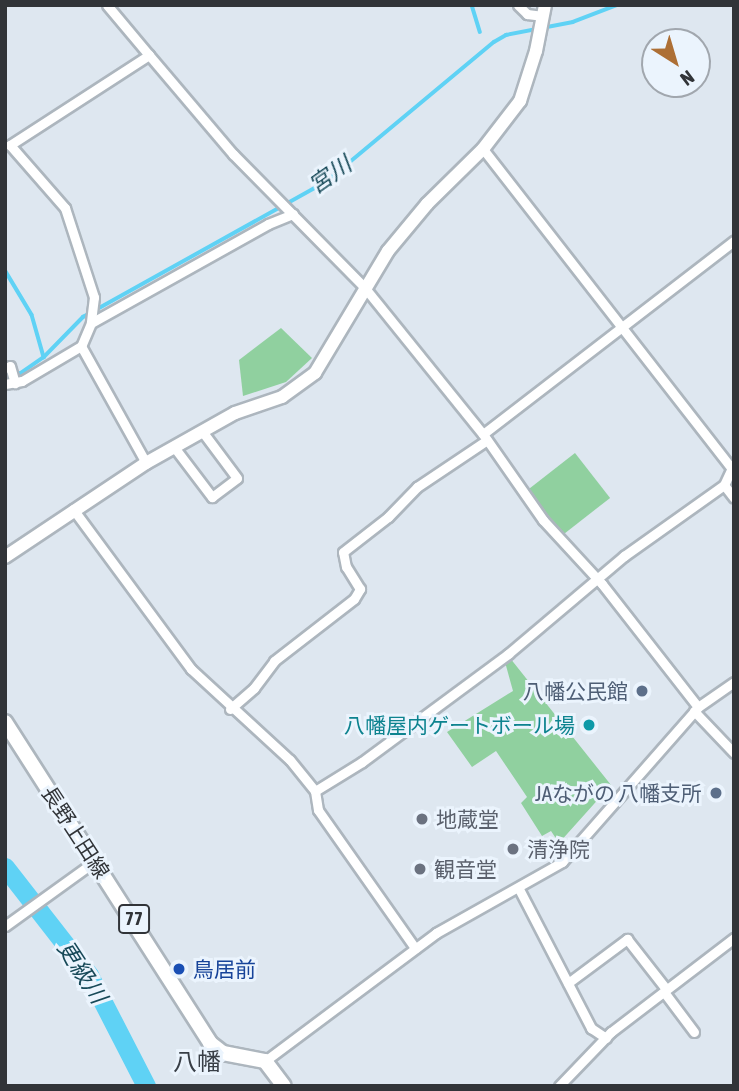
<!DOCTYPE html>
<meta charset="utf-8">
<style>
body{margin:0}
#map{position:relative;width:739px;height:1091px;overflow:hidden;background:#dee7f0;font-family:"Asap Condensed","Noto Sans JP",sans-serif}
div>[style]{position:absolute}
.green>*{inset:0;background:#90d09f;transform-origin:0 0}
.stream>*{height:3.5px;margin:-1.75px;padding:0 1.75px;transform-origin:1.75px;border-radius:1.75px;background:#5fd2f5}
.river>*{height:19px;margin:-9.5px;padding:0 9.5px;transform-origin:9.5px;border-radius:9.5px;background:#5fd2f5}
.roads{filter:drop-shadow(2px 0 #adb6be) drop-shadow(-2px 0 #adb6be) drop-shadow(0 2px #adb6be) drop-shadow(0 -2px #adb6be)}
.minor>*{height:9px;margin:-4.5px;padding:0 4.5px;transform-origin:4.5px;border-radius:4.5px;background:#fff}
.secondary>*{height:12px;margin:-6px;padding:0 6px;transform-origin:6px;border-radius:6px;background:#fff}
.primary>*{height:14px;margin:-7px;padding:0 7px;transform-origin:7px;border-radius:7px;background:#fff}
.dots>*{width:19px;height:19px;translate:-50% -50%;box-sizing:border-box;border:4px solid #ebf4fd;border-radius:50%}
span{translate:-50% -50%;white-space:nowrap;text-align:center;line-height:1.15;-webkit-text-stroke:6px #ebf4fd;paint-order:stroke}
.shield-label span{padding:2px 5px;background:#ebf4fd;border:2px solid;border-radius:5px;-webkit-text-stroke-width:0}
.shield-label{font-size:19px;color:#313438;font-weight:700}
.service-label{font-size:21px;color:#4e5e75}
.right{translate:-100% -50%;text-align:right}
.culture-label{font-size:21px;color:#0d838f}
.worship-label{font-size:21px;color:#5b616d}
.left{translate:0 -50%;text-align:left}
.street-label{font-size:21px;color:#313438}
.transit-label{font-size:21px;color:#164399}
.water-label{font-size:23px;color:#174958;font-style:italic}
.quarter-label{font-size:24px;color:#393f47}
.frame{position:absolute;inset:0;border:7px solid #313438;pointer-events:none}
.north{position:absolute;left:641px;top:28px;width:70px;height:70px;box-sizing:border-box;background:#ebf4fd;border:2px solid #a1a7ae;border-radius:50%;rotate:143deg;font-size:19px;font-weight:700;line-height:28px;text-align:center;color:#313438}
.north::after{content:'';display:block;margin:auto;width:24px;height:32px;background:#ad6f35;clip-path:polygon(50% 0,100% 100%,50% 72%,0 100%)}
</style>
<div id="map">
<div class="green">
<i style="clip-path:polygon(281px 328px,312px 358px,286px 382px,243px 396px,239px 360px)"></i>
<i style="left:575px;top:453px;width:57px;height:61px;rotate:52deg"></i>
<i style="clip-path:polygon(510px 658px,611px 785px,559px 843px,551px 831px,542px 836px,521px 803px,527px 797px,496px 751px,472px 767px,447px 732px,513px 691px,505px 662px)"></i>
</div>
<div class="stream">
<i style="left:472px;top:5px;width:28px;rotate:73deg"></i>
<i style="left:5px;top:270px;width:52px;rotate:59deg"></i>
<i style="left:32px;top:315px;width:44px;rotate:74.1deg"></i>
<i style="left:5px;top:376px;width:16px;rotate:-11deg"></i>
<i style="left:21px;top:373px;width:28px;rotate:-35deg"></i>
<i style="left:44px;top:357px;width:56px;rotate:-45.7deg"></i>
<i style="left:83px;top:317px;width:279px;rotate:-29.1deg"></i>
<i style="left:327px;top:181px;width:217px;rotate:-39.8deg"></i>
<i style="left:494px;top:42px;width:14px;rotate:-30deg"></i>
<i style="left:506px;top:35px;width:68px;rotate:-11deg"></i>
<i style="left:573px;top:22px;width:47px;rotate:-21.1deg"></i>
</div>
<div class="river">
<i style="left:5px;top:867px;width:137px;rotate:52.1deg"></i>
<i style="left:89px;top:975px;width:125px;rotate:62.8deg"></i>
</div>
<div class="roads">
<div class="minor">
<i style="left:107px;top:5px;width:65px;rotate:50deg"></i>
<i style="left:149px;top:55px;width:166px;rotate:147.1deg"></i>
<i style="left:10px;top:145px;width:84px;rotate:48.9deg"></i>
<i style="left:65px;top:208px;width:94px;rotate:72deg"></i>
<i style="left:94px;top:297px;width:26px;rotate:97deg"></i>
<i style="left:91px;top:323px;width:25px;rotate:113deg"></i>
<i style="left:81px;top:346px;width:134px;rotate:60.9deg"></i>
<i style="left:518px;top:5px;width:13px;rotate:45deg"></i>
<i style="left:527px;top:14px;width:16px;rotate:7deg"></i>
<i style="left:149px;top:55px;width:130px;rotate:49.7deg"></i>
<i style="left:233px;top:154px;width:188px;rotate:45.4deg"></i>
<i style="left:365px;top:288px;width:188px;rotate:51.1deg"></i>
<i style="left:483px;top:434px;width:105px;rotate:55.1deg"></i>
<i style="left:543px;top:520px;width:87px;rotate:47.3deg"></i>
<i style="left:602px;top:584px;width:156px;rotate:52deg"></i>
<i style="left:483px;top:149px;width:404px;rotate:52.1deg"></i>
<i style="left:91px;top:323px;width:203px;rotate:-29.2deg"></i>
<i style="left:268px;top:224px;width:27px;rotate:-22deg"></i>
<i style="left:5px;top:368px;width:5px;rotate:-22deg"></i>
<i style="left:10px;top:366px;width:18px;rotate:74deg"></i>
<i style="left:5px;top:384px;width:17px;rotate:-10deg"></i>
<i style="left:22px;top:381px;width:69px;rotate:-30.7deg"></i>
<i style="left:483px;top:434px;width:317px;rotate:-37.6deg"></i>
<i style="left:174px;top:447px;width:63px;rotate:52.8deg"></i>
<i style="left:212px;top:497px;width:31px;rotate:-37deg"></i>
<i style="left:237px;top:478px;width:59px;rotate:-126.7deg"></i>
<i style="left:724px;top:485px;width:16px;rotate:52deg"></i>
<i style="left:73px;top:509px;width:199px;rotate:53.6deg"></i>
<i style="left:191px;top:669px;width:134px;rotate:42.6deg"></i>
<i style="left:290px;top:760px;width:40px;rotate:51deg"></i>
<i style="left:315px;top:791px;width:19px;rotate:81deg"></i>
<i style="left:318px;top:810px;width:169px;rotate:54.9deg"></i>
<i style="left:230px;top:709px;width:32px;rotate:-41deg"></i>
<i style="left:254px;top:688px;width:34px;rotate:-53deg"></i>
<i style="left:274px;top:661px;width:101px;rotate:-37.8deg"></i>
<i style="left:354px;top:599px;width:12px;rotate:-59deg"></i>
<i style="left:360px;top:589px;width:26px;rotate:-122deg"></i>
<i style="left:346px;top:567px;width:15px;rotate:-101deg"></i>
<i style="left:343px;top:552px;width:57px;rotate:-37.9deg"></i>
<i style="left:388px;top:517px;width:42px;rotate:-46deg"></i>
<i style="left:417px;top:487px;width:84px;rotate:-33.9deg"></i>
<i style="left:694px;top:711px;width:58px;rotate:46.4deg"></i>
<i style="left:315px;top:791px;width:55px;rotate:-31.7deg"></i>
<i style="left:362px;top:762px;width:182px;rotate:-36.5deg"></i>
<i style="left:508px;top:654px;width:152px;rotate:-40.2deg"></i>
<i style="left:624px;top:556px;width:123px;rotate:-35.4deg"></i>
<i style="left:724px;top:485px;width:23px;rotate:-65deg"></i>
<i style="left:519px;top:889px;width:157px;rotate:62.6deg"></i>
<i style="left:591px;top:1028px;width:18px;rotate:34deg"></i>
<i style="left:5px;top:926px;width:111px;rotate:-35.8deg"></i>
<i style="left:568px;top:983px;width:74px;rotate:-36.7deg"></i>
<i style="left:627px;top:939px;width:63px;rotate:52deg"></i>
<i style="left:664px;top:992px;width:50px;rotate:53.1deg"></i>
<i style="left:265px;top:1061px;width:214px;rotate:-36.8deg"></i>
<i style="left:436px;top:933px;width:145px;rotate:-29.4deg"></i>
<i style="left:562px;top:862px;width:206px;rotate:-48.7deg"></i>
<i style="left:698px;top:707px;width:44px;rotate:-34.8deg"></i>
<i style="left:559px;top:1086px;width:75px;rotate:-46.1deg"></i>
<i style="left:611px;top:1032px;width:155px;rotate:-37.4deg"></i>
</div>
<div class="secondary">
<i style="left:5px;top:557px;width:169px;rotate:-33.7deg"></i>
<i style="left:146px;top:463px;width:102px;rotate:-29.3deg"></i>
<i style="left:235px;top:413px;width:50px;rotate:-18.8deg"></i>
<i style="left:282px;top:397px;width:41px;rotate:-36deg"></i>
<i style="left:315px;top:373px;width:142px;rotate:-59.1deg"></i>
<i style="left:388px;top:251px;width:61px;rotate:-50.3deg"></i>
<i style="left:427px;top:204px;width:78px;rotate:-44.5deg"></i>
<i style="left:483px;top:149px;width:61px;rotate:-52.4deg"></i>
<i style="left:520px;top:101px;width:52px;rotate:-72.3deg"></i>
<i style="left:536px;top:51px;width:47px;rotate:-78.9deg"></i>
</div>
<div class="primary">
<i style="left:5px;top:722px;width:381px;rotate:57.4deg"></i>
<i style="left:210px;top:1043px;width:16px;rotate:38deg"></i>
<i style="left:223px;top:1053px;width:43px;rotate:10.8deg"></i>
<i style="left:265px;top:1061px;width:31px;rotate:53deg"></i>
</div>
</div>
<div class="dots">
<i style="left:642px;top:691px;background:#5c6f8a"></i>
<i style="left:589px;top:725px;background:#0f9aa8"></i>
<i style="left:716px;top:793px;background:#5c6f8a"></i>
<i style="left:422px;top:819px;background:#6b7280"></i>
<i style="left:513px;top:849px;background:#6b7280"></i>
<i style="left:420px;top:869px;background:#6b7280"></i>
<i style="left:179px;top:969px;background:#1a4fb4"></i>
</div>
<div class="shield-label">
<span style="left:134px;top:919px">77</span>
</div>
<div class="service-label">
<span class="right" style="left:628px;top:691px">八幡公民館</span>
<span class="right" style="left:702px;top:793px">JAながの 八幡支所</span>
</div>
<div class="culture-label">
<span class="right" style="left:575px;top:725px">八幡屋内ゲートボール場</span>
</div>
<div class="worship-label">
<span class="left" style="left:436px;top:819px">地蔵堂</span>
<span class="left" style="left:527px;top:849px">清浄院</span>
<span class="left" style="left:434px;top:869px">観音堂</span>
</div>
<div class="street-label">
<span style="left:76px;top:832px;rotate:57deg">長野上田線</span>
</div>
<div class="transit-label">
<span class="left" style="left:193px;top:969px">鳥居前</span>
</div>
<div class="water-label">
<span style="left:330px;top:175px;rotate:-35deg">宮川</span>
<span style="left:82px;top:972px;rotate:57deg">更級川</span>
</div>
<div class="quarter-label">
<span style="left:197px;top:1062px">八幡</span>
</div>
<div class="frame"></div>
<div class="north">N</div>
</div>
